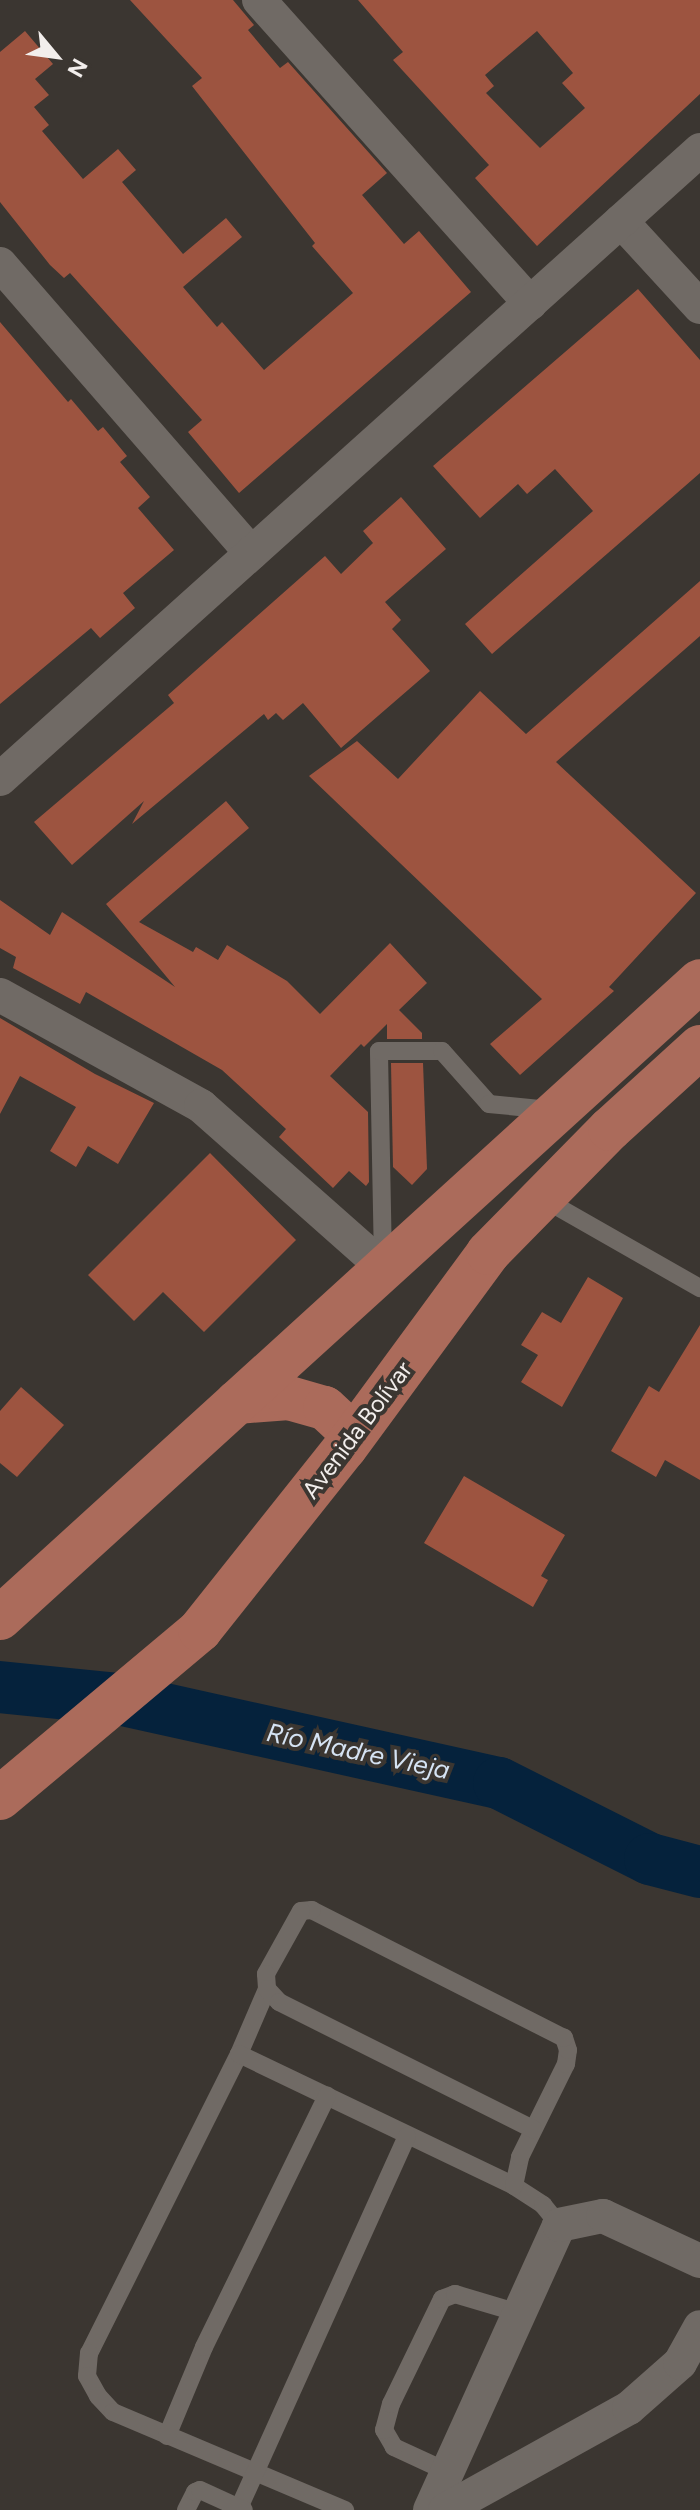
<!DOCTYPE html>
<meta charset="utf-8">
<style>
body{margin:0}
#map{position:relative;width:700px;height:2510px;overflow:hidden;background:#3b3631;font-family:Figtree,sans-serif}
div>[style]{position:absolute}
.river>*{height:52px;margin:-26px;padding:0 26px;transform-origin:26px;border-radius:26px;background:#05223c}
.building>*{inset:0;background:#9d5440}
.lane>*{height:18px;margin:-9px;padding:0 9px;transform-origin:9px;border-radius:9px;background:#706a65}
.street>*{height:34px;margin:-17px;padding:0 17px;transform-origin:17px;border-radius:17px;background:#706a65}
.primary>*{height:44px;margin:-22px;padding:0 22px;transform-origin:22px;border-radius:22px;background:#ab6b5b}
span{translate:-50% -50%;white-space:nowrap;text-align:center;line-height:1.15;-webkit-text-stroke:8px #3b3631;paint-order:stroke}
.street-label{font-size:24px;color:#f2eeec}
.water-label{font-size:26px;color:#d5e3f3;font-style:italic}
.north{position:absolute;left:16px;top:16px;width:80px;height:80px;-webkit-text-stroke:6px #3b3631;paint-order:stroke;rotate:119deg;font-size:22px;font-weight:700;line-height:32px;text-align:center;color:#f2eeec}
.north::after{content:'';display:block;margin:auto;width:28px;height:36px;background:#f2eeec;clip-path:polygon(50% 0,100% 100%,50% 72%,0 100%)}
</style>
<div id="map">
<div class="river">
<i style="left:0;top:1687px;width:120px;rotate:5.8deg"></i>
<i style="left:119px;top:1699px;width:389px;rotate:12.5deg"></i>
<i style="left:499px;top:1783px;width:169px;rotate:26.7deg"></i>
<i style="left:650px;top:1859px;width:52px;rotate:14.6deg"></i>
</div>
<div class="building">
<i style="clip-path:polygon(130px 0,233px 0,254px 25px,248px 30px,280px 68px,288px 62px,387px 173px,362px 195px,404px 244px,419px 231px,471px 292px,239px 493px,188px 432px,202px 420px,70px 273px,64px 278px,50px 265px,0 202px,0 52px,25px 31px,53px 64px,35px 79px,49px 95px,34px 107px,49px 125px,42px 131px,83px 179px,118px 149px,136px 170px,122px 182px,183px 254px,226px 218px,242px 237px,183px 287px,217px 327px,222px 322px,264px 370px,353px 293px,312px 246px,315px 243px,192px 86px,202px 78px)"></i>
<i style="clip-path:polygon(evenodd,358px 0,700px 0,700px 94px,537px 246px,475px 178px,489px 165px,393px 60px,403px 52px,358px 0,537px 31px,573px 73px,562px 83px,585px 108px,540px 148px,486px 93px,494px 86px,485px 75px,537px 31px)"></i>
<i style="clip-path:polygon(638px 289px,700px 360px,700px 473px,492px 654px,465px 624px,593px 511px,555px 469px,527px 494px,518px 484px,480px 518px,433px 466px)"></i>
<i style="clip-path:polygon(0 322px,68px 402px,71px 399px,98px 431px,103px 427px,127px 456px,120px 462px,150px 497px,138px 508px,174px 550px,123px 593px,135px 608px,100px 638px,91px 628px,0 704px)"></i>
<i style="clip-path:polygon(401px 497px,446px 549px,385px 602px,401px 620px,392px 629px,430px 671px,341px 748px,303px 703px,283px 720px,276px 713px,268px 720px,264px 714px,132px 824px,144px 801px,72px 865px,34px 822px,174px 703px,168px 695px,325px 556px,341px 574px,373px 543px,363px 531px)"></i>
<i style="clip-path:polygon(700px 581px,700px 636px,556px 762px,696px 893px,609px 987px,614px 991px,520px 1075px,490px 1044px,542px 999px,309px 776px,357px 741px,398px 779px,480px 691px,526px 734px)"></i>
<i style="clip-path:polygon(226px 801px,249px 828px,139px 922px,193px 952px,196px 947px,218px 960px,227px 945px,287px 981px,320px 1014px,390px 943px,427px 983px,399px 1010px,422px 1033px,422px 1039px,387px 1039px,387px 1024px,364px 1047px,361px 1044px,330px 1076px,368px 1112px,369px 1182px,366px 1186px,349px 1171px,333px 1188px,279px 1137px,286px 1129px,222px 1070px,86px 992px,80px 1004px,13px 968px,16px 957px,0 948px,0 900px,50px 935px,62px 912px,175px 987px,106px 904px)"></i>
<i style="clip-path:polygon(0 1018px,95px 1074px,154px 1103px,118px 1164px,88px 1146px,76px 1167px,50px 1151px,76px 1107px,20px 1076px,0 1114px)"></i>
<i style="clip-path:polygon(391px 1063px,423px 1063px,427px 1169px,412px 1185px,393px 1167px)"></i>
<i style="clip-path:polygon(210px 1153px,296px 1240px,204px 1332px,163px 1292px,134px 1321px,88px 1275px)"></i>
<i style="clip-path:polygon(588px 1277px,623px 1298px,562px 1407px,521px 1382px,538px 1355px,521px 1345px,542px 1312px,561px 1323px)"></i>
<i style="clip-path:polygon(700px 1325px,700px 1480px,665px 1460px,656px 1477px,611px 1451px,649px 1386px,659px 1392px)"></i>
<i style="clip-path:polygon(21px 1387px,64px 1425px,17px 1477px,0 1463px,0 1411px)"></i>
<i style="clip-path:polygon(464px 1476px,565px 1535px,541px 1576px,548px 1580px,533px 1607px,424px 1543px)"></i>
</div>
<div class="lane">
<i style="left:542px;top:1198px;width:182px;rotate:29.7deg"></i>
<i style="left:383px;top:1262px;width:211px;rotate:-91.1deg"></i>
<i style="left:379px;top:1051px;width:63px"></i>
<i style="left:442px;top:1051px;width:71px;rotate:48.4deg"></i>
<i style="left:489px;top:1104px;width:61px;rotate:5.6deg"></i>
<i style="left:267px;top:1989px;width:71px;rotate:113.3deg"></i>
<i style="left:239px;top:2054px;width:335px;rotate:116.6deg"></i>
<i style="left:89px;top:2353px;width:23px;rotate:95deg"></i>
<i style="left:87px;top:2376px;width:23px;rotate:61deg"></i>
<i style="left:98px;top:2396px;width:22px;rotate:47deg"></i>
<i style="left:113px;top:2412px;width:252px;rotate:22.9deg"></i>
<i style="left:239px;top:2054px;width:305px;rotate:25.6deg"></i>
<i style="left:514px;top:2186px;width:35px;rotate:33deg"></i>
<i style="left:543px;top:2205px;width:26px;rotate:51deg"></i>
<i style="left:514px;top:2186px;width:30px;rotate:-78deg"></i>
<i style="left:520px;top:2157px;width:104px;rotate:-63.7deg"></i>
<i style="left:566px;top:2064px;width:14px;rotate:-82deg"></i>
<i style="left:568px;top:2050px;width:13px;rotate:-108deg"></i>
<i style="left:564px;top:2038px;width:283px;rotate:-153.1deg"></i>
<i style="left:312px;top:1910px;width:11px;rotate:175deg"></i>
<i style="left:301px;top:1911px;width:72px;rotate:119.1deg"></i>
<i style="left:266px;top:1974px;width:15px;rotate:86deg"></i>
<i style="left:267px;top:1989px;width:18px;rotate:47deg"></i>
<i style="left:279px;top:2002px;width:284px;rotate:26.6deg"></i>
<i style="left:167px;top:2436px;width:96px;rotate:-67.4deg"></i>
<i style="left:204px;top:2347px;width:280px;rotate:-63.9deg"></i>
<i style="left:448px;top:2472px;width:60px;rotate:-155.2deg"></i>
<i style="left:394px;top:2447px;width:20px;rotate:-120deg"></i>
<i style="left:384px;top:2430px;width:27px;rotate:-75deg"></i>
<i style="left:391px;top:2404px;width:117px;rotate:-64.1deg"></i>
<i style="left:442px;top:2299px;width:14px;rotate:-21deg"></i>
<i style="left:455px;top:2294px;width:67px;rotate:16.5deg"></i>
<i style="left:239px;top:2508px;width:408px;rotate:-65.7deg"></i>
<i style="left:186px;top:2510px;width:20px;rotate:-63deg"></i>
<i style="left:195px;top:2492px;width:5px;rotate:-22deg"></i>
<i style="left:200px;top:2490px;width:48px;rotate:24.4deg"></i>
</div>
<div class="street">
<i style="left:259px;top:0;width:407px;rotate:48.2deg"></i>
<i style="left:621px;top:221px;width:117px;rotate:47.4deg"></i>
<i style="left:0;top:264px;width:383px;rotate:49deg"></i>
<i style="left:0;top:779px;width:941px;rotate:-41.94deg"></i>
<i style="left:0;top:995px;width:230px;rotate:28.9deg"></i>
<i style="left:201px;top:1106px;width:243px;rotate:41.5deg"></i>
<i style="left:430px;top:2510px;width:313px;rotate:-65.6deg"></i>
<i style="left:559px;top:2225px;width:45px;rotate:-11.6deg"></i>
<i style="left:603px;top:2216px;width:107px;rotate:24.9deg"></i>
<i style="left:445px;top:2510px;width:210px;rotate:-29deg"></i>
<i style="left:629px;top:2408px;width:68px;rotate:-41.4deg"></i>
<i style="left:680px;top:2363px;width:41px;rotate:-60.9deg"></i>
</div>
<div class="primary">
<i style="left:237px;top:1402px;width:52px;rotate:-4.4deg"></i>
<i style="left:289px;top:1398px;width:37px;rotate:16deg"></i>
<i style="left:325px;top:1408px;width:37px;rotate:43deg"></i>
<i style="left:0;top:1618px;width:946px;rotate:-42.3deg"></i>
<i style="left:0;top:1798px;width:261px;rotate:-40deg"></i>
<i style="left:200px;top:1630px;width:233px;rotate:-51.5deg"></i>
<i style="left:345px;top:1448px;width:242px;rotate:-53.7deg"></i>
<i style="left:488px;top:1253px;width:174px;rotate:-45.5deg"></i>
<i style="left:610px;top:1129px;width:122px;rotate:-42.3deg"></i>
</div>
<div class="street-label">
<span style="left:357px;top:1430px;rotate:-53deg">Avenida Bolívar</span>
</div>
<div class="water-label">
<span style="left:358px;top:1752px;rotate:12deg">Río Madre Vieja</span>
</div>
<div class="north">N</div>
</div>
